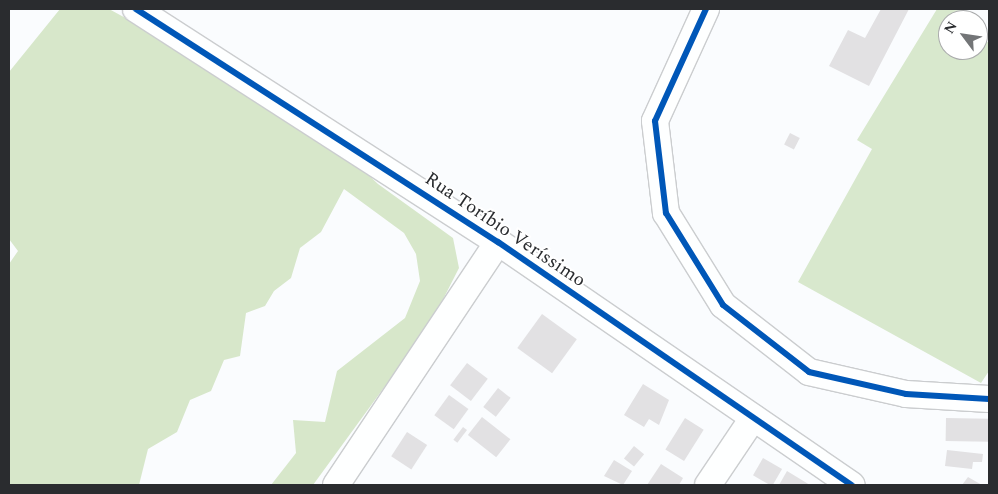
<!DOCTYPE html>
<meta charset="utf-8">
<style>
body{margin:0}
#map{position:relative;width:998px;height:494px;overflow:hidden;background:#fafcfe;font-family:Spectral,serif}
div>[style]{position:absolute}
.green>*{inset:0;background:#d8e8cd}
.forest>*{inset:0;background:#d7e7ca}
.building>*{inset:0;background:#e2e1e3;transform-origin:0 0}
.roads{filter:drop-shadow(1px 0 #cbcdcf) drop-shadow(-1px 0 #cbcdcf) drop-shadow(0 1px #cbcdcf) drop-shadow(0 -1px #cbcdcf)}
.minor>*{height:26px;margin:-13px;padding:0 13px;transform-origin:13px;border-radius:13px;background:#feffff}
.cycleway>*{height:6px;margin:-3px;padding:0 3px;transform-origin:3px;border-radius:3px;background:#0057b8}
span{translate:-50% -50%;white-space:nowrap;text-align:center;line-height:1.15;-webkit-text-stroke:4px #fff;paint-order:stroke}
.street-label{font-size:19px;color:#2a2c2f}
.frame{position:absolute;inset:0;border:10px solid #2a2c2f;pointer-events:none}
.north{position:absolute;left:938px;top:10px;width:50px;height:50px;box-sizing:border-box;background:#fff;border:1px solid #aaabac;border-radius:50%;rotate:301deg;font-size:14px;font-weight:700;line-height:20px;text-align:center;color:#2a2c2f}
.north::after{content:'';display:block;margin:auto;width:18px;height:22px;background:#737577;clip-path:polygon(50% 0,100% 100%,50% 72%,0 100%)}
</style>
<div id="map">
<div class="green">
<i style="clip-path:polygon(937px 9px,969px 11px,964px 20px,948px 20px,948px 50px,978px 50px,978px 36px,989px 43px,989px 371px,981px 383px,798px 282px,872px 149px,857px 140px)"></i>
</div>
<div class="forest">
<i style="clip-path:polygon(60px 9px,109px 9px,153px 33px,342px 150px,378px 184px,453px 238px,459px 268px,431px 323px,313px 485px,271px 485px,296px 453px,293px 420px,325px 422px,337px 371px,405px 318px,420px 281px,416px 254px,404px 233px,344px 189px,321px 232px,300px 248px,291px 278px,274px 291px,265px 306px,246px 313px,240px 356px,224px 360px,211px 391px,190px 400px,177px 432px,148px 449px,139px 485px,9px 485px,9px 264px,18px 251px,9px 239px,9px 72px)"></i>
</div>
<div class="building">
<i style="clip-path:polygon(881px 9px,909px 9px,869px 86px,829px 66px,848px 30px,865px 38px)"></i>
<i style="left:790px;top:133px;width:11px;height:13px;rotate:27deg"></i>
<i style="left:542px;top:314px;width:43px;height:42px;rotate:36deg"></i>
<i style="left:467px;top:363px;width:26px;height:28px;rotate:37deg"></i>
<i style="clip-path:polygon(643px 384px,669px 400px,659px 425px,649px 419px,644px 427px,624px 415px)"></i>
<i style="left:498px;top:388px;width:16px;height:24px;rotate:38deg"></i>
<i style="left:449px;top:395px;width:24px;height:25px;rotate:36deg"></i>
<i style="left:482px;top:417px;width:36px;height:23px;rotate:38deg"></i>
<i style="left:685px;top:418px;width:22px;height:37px;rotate:32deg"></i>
<i style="left:946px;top:418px;width:43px;height:23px;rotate:1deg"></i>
<i style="left:463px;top:427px;width:5px;height:16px;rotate:37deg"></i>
<i style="left:407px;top:432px;width:24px;height:29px;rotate:33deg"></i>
<i style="left:634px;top:446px;width:13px;height:16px;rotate:39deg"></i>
<i style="clip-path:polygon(947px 450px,983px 454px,982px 462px,973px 462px,972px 469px,945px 466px)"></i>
<i style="left:763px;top:458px;width:22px;height:20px;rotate:30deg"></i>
<i style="clip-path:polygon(614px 460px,632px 471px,623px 485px,604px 476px)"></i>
<i style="clip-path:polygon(661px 464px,683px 478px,679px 485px,647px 485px)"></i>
<i style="clip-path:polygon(787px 471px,810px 485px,779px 485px)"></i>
<i style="clip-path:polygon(968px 477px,982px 485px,962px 485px)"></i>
</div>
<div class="roads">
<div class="minor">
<i style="left:136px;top:9px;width:431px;rotate:32.8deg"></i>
<i style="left:498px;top:242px;width:429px;rotate:34.5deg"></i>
<i style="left:706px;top:9px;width:123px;rotate:114.5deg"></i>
<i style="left:655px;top:121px;width:93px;rotate:83.2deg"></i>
<i style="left:666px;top:213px;width:108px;rotate:58.2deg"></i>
<i style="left:723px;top:305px;width:109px;rotate:37.9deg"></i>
<i style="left:809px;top:372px;width:99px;rotate:12.8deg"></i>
<i style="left:906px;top:394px;width:83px;rotate:3.4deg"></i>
<i style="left:336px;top:485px;width:292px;rotate:-56.3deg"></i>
<i style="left:708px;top:485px;width:81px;rotate:-56.1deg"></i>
</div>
</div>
<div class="cycleway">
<i style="left:136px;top:9px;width:431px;rotate:32.8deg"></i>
<i style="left:498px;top:242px;width:429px;rotate:34.5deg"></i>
<i style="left:706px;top:9px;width:123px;rotate:114.5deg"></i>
<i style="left:655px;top:121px;width:93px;rotate:83.2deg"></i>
<i style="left:666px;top:213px;width:108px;rotate:58.2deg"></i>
<i style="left:723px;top:305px;width:109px;rotate:37.9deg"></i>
<i style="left:809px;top:372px;width:99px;rotate:12.8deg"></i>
<i style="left:906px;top:394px;width:83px;rotate:3.4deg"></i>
</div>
<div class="street-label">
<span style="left:505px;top:230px;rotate:34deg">Rua Toríbio Veríssimo</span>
</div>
<div class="frame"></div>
<div class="north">N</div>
</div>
